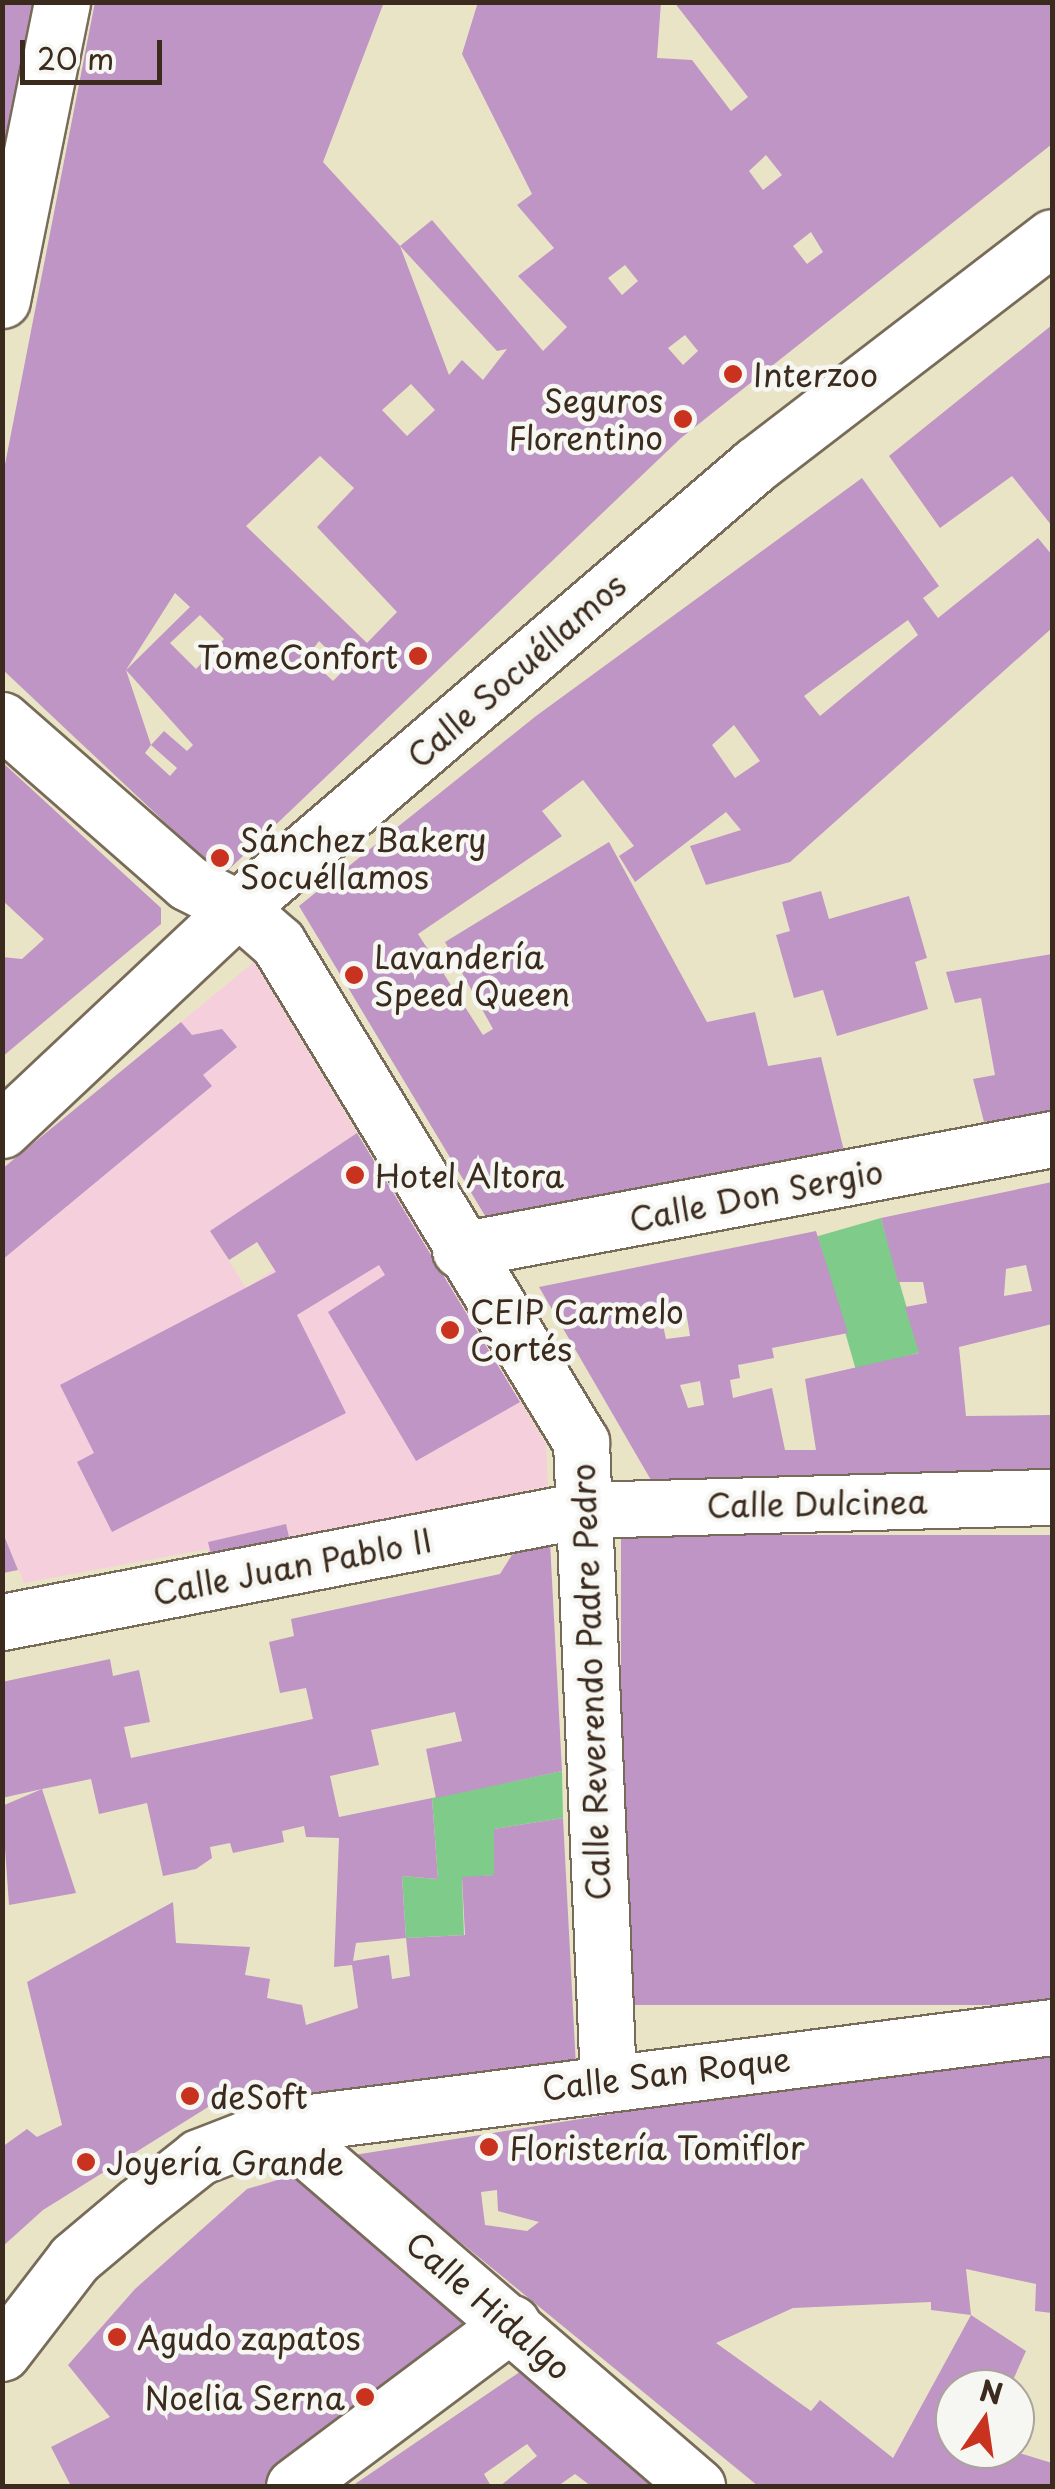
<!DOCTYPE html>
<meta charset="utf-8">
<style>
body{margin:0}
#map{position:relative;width:1055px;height:2489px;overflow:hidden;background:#eae4c7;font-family:"Playpen Sans",sans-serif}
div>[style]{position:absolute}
.built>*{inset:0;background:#f5cfdb}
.green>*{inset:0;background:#7fcb8a;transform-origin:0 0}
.building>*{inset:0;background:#be95c4;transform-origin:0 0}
.roads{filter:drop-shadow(2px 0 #786b59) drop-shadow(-2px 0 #786b59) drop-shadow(0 2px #786b59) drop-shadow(0 -2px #786b59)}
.minor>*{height:55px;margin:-27.5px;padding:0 27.5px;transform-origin:27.5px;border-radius:27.5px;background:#fff}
.dots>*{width:28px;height:28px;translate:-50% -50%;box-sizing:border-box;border:5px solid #f6f6f2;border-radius:50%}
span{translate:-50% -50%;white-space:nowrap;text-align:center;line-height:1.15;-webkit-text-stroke:9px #f6f6f2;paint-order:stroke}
.poi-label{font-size:32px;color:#3b2a1e}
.left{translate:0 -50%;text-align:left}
.right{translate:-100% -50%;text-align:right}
.street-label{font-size:32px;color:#3b2a1e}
.frame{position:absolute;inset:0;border:5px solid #3b2a1e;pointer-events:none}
.north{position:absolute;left:935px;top:2369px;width:100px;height:100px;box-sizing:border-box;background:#f6f6f2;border:2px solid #aba49d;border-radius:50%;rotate:13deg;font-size:28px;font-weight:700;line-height:40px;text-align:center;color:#3b2a1e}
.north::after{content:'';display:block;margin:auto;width:35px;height:45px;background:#c8321e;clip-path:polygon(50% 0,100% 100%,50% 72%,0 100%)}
.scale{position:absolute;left:20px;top:40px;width:142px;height:45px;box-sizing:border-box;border:5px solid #3b2a1e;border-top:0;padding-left:12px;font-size:30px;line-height:35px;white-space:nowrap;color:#3b2a1e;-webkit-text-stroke:8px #f6f6f2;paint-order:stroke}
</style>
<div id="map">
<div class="built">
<i style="clip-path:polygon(254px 962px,357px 1133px,210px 1231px,246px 1288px,393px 1191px,546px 1444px,548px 1486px,210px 1557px,208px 1549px,24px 1583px,3px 1533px,2px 1169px)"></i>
</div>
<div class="green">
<i style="left:881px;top:1218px;width:140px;height:66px;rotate:74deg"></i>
<i style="clip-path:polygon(562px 1771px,563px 1818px,494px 1829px,494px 1875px,462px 1878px,464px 1935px,406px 1938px,402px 1876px,438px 1879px,432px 1798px)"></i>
</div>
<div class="building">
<i style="clip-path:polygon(2px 2px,41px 2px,2px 189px)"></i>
<i style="clip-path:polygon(evenodd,95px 2px,384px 2px,323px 162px,400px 246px,449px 375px,462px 360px,483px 380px,507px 349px,497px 351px,400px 246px,432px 220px,543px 351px,567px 327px,518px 276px,554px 248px,517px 205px,532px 194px,462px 54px,478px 2px,661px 2px,657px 58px,692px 60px,731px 111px,748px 97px,674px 2px,1052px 2px,1052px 144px,681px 438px,222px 876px,2px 669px,2px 480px,95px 2px,766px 155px,782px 175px,763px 190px,749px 171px,766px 155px,95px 2px,811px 232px,823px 252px,807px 264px,793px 246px,811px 232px,95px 2px,625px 265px,638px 281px,622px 295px,608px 278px,625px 265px,95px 2px,685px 335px,698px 351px,683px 365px,668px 348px,685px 335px,95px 2px,411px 384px,435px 410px,407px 436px,382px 410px,411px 384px,95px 2px,320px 456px,354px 488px,317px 527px,397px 612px,367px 643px,246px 526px,320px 456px,95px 2px,175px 593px,190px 607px,126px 670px,175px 593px,95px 2px,200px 615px,224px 639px,196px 669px,170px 643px,200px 615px,95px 2px,319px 641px,346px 668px,333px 681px,307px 657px,319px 641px,95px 2px,126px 670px,193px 745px,187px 751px,164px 731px,151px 745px,126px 670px,95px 2px,151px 745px,177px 768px,170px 776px,145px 753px,151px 745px)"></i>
<i style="clip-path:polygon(1052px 325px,1052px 526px,1012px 476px,940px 528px,889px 456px)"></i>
<i style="clip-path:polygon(evenodd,862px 478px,939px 586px,923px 598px,938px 618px,1038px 538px,1052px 555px,1052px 628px,790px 862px,706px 885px,690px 846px,741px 830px,726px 812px,635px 882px,619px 856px,634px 846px,583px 780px,542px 811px,562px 836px,418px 934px,483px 1035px,493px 1029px,445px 942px,609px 842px,707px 1022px,755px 1012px,768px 1066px,821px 1057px,844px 1151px,487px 1219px,299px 906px,536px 716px,862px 478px,908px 620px,918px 635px,820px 716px,804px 696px,908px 620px,862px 478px,734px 725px,760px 761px,735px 778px,712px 745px,734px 725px)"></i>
<i style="clip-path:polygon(2px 762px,161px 908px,161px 924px,2px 1057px,2px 957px,22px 959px,44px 939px,2px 900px)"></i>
<i style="clip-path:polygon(821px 891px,829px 919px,909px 896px,927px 958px,915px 962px,928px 1009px,837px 1036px,823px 990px,794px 998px,776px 935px,790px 931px,782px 902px)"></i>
<i style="clip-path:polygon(1052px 954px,1052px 1112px,984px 1122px,973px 1079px,995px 1075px,981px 998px,955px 1003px,946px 972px)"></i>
<i style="clip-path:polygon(181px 1022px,192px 1035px,222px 1029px,237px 1047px,203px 1075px,212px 1086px,2px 1260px,2px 1169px)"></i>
<i style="clip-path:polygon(357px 1133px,520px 1402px,416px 1461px,328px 1312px,385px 1275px,379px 1265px,297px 1315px,346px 1413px,112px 1532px,77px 1462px,94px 1453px,60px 1385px,276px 1272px,257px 1242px,229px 1260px,210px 1231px)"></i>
<i style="clip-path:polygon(evenodd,1052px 1182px,1052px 1324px,959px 1347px,966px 1416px,1052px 1415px,1052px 1472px,655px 1487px,539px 1287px,816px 1231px,848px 1333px,772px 1348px,774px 1358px,738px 1365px,740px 1378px,730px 1380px,733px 1398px,772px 1388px,785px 1450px,816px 1450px,805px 1379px,919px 1353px,905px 1307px,927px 1303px,923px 1282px,898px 1282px,881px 1218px,1052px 1182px,1026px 1265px,1032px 1291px,1004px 1296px,1006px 1269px,1026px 1265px,1052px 1182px,687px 1317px,690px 1336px,666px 1339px,662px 1321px,687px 1317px,1052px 1182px,700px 1381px,704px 1405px,688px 1408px,680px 1385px,700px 1381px)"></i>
<i style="left:286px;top:1524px;width:18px;height:80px;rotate:77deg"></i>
<i style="clip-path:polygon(3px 1533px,18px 1570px,3px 1573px)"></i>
<i style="left:1052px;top:1535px;width:470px;height:431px;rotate:90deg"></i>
<i style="clip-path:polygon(550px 1542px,562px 1771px,436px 1798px,426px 1749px,462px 1741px,455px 1712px,371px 1730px,379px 1765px,330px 1776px,339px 1817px,432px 1798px,438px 1879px,402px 1876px,406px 1938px,356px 1943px,353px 1961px,389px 1955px,392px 1979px,410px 1976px,406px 1938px,465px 1935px,462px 1877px,494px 1875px,494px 1829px,563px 1818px,576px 2067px,327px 2106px,237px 2089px,43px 2210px,2px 2247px,2px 2147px,27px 2129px,37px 2137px,62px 2125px,27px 1982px,173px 1902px,176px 1943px,250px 1947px,245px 1975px,270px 1979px,267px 1998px,302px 2005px,306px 2025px,358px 2008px,352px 1965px,334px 1967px,339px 1838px,306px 1837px,304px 1826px,282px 1831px,284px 1842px,233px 1853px,230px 1843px,210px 1847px,212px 1858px,196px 1869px,163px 1876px,147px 1803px,99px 1814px,91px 1779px,42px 1789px,76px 1893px,9px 1905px,2px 1806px,42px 1789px,2px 1798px,2px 1682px,110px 1659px,113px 1676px,139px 1670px,150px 1722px,124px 1727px,131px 1758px,313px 1719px,306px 1688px,280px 1693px,269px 1642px,294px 1636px,291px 1619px,500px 1574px,515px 1550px)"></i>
<i style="clip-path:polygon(evenodd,1052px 2054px,1052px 2313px,1035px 2311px,1036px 2284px,966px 2269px,971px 2315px,931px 2310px,931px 2302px,793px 2308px,716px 2343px,811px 2411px,820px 2400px,893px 2458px,971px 2315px,1026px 2351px,1009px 2389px,955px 2389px,955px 2449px,1006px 2449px,1052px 2463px,1052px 2486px,758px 2486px,354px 2155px,908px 2067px,1052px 2054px,497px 2190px,498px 2211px,539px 2222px,527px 2231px,485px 2225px,481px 2192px,497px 2190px)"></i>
<i style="clip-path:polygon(294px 2175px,480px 2323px,266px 2486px,71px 2486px,51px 2447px,110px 2417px,68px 2365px,135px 2289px,247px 2189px)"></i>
<i style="clip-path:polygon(530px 2365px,673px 2486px,591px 2486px,575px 2474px,558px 2486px,500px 2486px,537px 2456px,527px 2444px,484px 2474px,491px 2486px,352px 2486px)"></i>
</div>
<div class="roads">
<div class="minor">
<i style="left:2px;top:300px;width:304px;rotate:-78.6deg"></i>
<i style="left:2px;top:720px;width:247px;rotate:41.2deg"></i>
<i style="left:188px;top:883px;width:56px;rotate:26.6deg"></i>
<i style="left:238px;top:908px;width:53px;rotate:41.2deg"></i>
<i style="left:278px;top:943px;width:584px;rotate:58.73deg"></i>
<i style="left:581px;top:1442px;width:639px;rotate:87.58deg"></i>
<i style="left:2px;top:1130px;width:324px;rotate:-43.2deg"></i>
<i style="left:238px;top:908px;width:681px;rotate:-40.59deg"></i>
<i style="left:755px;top:465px;width:374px;rotate:-37.5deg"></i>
<i style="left:460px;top:1250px;width:602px;rotate:-10.62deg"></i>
<i style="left:2px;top:1622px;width:591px;rotate:-10.93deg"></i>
<i style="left:582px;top:1510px;width:470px;rotate:-1.6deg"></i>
<i style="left:279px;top:2126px;width:552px;rotate:40.74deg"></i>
<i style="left:2px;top:2353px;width:118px;rotate:-52.5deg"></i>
<i style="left:74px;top:2259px;width:82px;rotate:-40.1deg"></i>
<i style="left:137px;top:2206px;width:79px;rotate:-38.3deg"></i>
<i style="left:199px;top:2157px;width:86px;rotate:-21.2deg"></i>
<i style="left:279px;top:2126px;width:779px;rotate:-7.3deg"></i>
<i style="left:294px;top:2486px;width:272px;rotate:-36.8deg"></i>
</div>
</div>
<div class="dots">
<i style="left:733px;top:374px;background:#c8321e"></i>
<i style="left:683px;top:419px;background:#c8321e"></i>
<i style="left:418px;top:656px;background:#c8321e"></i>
<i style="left:220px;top:858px;background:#c8321e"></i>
<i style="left:354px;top:975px;background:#c8321e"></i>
<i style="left:355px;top:1175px;background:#c8321e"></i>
<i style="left:450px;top:1330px;background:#c8321e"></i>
<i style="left:190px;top:2096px;background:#c8321e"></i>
<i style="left:489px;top:2147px;background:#c8321e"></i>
<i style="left:86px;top:2162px;background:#c8321e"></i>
<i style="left:117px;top:2337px;background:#c8321e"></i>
<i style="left:365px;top:2397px;background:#c8321e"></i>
</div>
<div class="poi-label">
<span class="left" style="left:753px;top:374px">Interzoo</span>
<span class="right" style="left:663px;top:419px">Seguros<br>Florentino</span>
<span class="right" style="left:398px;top:656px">TomeConfort</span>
<span class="left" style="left:240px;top:858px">Sánchez Bakery<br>Socuéllamos</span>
<span class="left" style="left:374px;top:975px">Lavandería<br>Speed Queen</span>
<span class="left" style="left:375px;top:1175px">Hotel Altora</span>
<span class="left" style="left:470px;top:1330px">CEIP Carmelo<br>Cortés</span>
<span class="left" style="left:210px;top:2096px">deSoft</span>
<span class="left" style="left:509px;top:2147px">Floristería Tomiflor</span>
<span class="left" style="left:106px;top:2162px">Joyería Grande</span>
<span class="left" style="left:137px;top:2337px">Agudo zapatos</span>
<span class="right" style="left:345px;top:2397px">Noelia Serna</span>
</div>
<div class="street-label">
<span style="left:516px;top:670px;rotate:-41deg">Calle Socuéllamos</span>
<span style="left:756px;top:1195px;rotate:-11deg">Calle Don Sergio</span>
<span style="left:817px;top:1503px;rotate:-1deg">Calle Dulcinea</span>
<span style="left:292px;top:1566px;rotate:-11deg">Calle Juan Pablo II</span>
<span style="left:590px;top:1682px;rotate:-92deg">Calle Reverendo Padre Pedro</span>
<span style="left:666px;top:2073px;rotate:-7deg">Calle San Roque</span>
<span style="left:489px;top:2305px;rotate:41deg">Calle Hidalgo</span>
</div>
<div class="frame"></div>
<div class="north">N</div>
<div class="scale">20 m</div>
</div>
